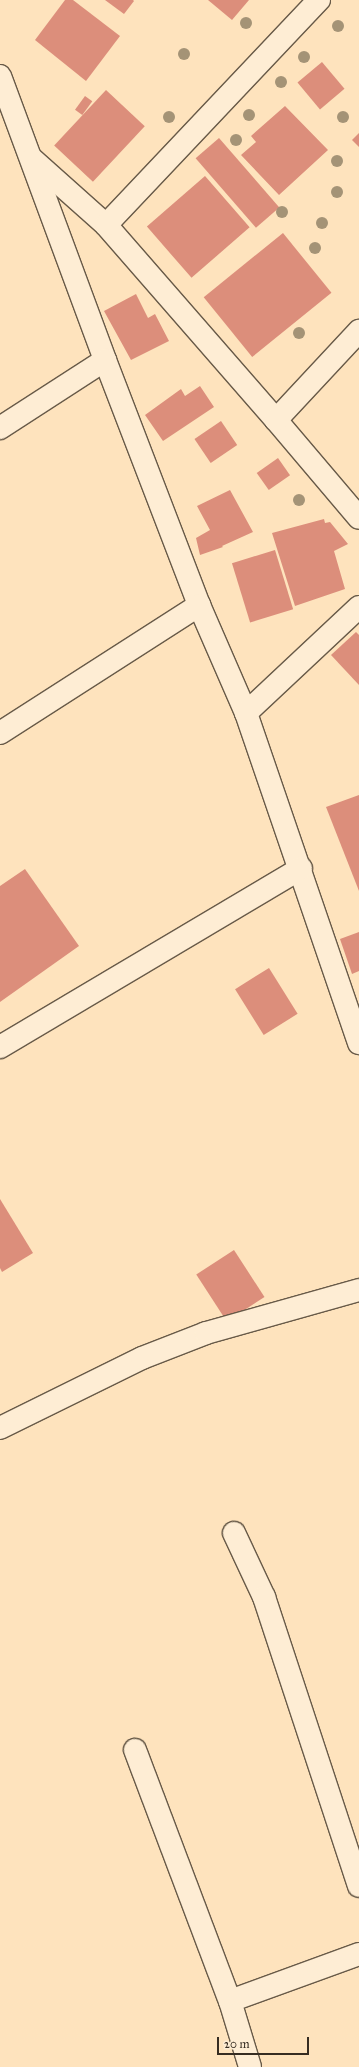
<!DOCTYPE html>
<style>
body{margin:0}
#map{position:relative;width:359px;height:2067px;overflow:hidden;background:#fee3bd;font-family:"IM FELL Great Primer",serif}
div>[style]{position:absolute}
.building>*{inset:0;background:#dc8e7b;transform-origin:0 0}
.roads{filter:drop-shadow(1px 0 #685a48) drop-shadow(-1px 0 #685a48) drop-shadow(0 1px #685a48) drop-shadow(0 -1px #685a48)}
.minor>*{height:22px;margin:-11px;padding:0 11px;transform-origin:11px;border-radius:11px;background:#feedd4}
.trees>*{width:12px;height:12px;margin:-6px;border-radius:50%;background:#a49376}
span{translate:-50% -50%;white-space:nowrap;text-align:center;line-height:1.15;-webkit-text-stroke:3px #feedd4;paint-order:stroke}
.scale{position:absolute;left:217px;top:2037px;width:92px;height:18px;box-sizing:border-box;border:2px solid #362c21;border-top:0;padding-left:5px;font-size:12px;line-height:14px;white-space:nowrap;color:#362c21;-webkit-text-stroke:3px #feedd4;paint-order:stroke}
</style>
<div id="map">
<div class="building">
<i style="clip-path:polygon(65px 0,73px 0,120px 36px,86px 81px,35px 40px)"></i>
<i style="clip-path:polygon(105px 0,133px 0,134px 1px,124px 14px)"></i>
<i style="clip-path:polygon(208px 0,249px 0,232px 20px)"></i>
<i style="left:322px;top:62px;width:35px;height:32px;rotate:50deg"></i>
<i style="left:106px;top:90px;width:53px;height:76px;rotate:43deg"></i>
<i style="left:85px;top:96px;width:9px;height:17px;rotate:36deg"></i>
<i style="clip-path:polygon(285px 106px,328px 150px,279px 195px,241px 155px,256px 142px,251px 136px)"></i>
<i style="clip-path:polygon(359px 133px,359px 147px,352px 140px)"></i>
<i style="left:219px;top:138px;width:92px;height:31px;rotate:49deg"></i>
<i style="left:205px;top:176px;width:68px;height:77px;rotate:49deg"></i>
<i style="left:283px;top:233px;width:77px;height:102px;rotate:51deg"></i>
<i style="clip-path:polygon(136px 294px,148px 318px,155px 314px,169px 341px,131px 360px,104px 311px)"></i>
<i style="clip-path:polygon(200px 386px,214px 407px,163px 441px,145px 415px,181px 389px,185px 396px)"></i>
<i style="left:221px;top:421px;width:29px;height:32px;rotate:56deg"></i>
<i style="left:278px;top:458px;width:21px;height:26px;rotate:55deg"></i>
<i style="clip-path:polygon(230px 490px,253px 532px,222px 546px,223px 547px,200px 555px,196px 538px,210px 530px,197px 506px)"></i>
<i style="clip-path:polygon(324px 519px,325px 523px,330px 522px,348px 544px,334px 551px,345px 589px,295px 606px,272px 533px)"></i>
<i style="left:275px;top:550px;width:62px;height:45px;rotate:73deg"></i>
<i style="clip-path:polygon(356px 632px,359px 635px,359px 685px,331px 655px)"></i>
<i style="clip-path:polygon(359px 795px,359px 891px,326px 807px)"></i>
<i style="clip-path:polygon(25px 869px,79px 946px,0 1002px,0 886px)"></i>
<i style="clip-path:polygon(359px 932px,359px 971px,352px 974px,340px 939px)"></i>
<i style="left:269px;top:968px;width:54px;height:40px;rotate:58deg"></i>
<i style="clip-path:polygon(0 1199px,33px 1253px,2px 1272px,0 1268px)"></i>
<i style="left:234px;top:1250px;width:56px;height:45px;rotate:57deg"></i>
</div>
<div class="roads">
<div class="minor">
<i style="left:0;top:76px;width:303px;rotate:69.7deg"></i>
<i style="left:105px;top:360px;width:262px;rotate:69deg"></i>
<i style="left:199px;top:605px;width:118px;rotate:66.5deg"></i>
<i style="left:246px;top:713px;width:349px;rotate:71.1deg"></i>
<i style="left:32px;top:159px;width:99px;rotate:41.7deg"></i>
<i style="left:106px;top:225px;width:259px;rotate:48.9deg"></i>
<i style="left:276px;top:420px;width:128px;rotate:49.7deg"></i>
<i style="left:106px;top:225px;width:310px;rotate:-46.6deg"></i>
<i style="left:276px;top:420px;width:122px;rotate:-47deg"></i>
<i style="left:0;top:428px;width:125px;rotate:-32.9deg"></i>
<i style="left:246px;top:713px;width:155px;rotate:-43.2deg"></i>
<i style="left:0;top:733px;width:237px;rotate:-32.7deg"></i>
<i style="left:0;top:1047px;width:350px;rotate:-30.7deg"></i>
<i style="left:0;top:1428px;width:158px;rotate:-26.2deg"></i>
<i style="left:142px;top:1358px;width:69px;rotate:-21.3deg"></i>
<i style="left:206px;top:1333px;width:159px;rotate:-15.7deg"></i>
<i style="left:234px;top:1533px;width:71px;rotate:64.9deg"></i>
<i style="left:264px;top:1597px;width:304px;rotate:71.8deg"></i>
<i style="left:135px;top:1750px;width:268px;rotate:69.3deg"></i>
<i style="left:230px;top:2001px;width:69px;rotate:73.1deg"></i>
<i style="left:230px;top:2001px;width:137px;rotate:-20deg"></i>
</div>
</div>
<div class="trees">
<i style="left:246px;top:23px"></i>
<i style="left:338px;top:26px"></i>
<i style="left:184px;top:54px"></i>
<i style="left:304px;top:57px"></i>
<i style="left:281px;top:82px"></i>
<i style="left:249px;top:115px"></i>
<i style="left:169px;top:117px"></i>
<i style="left:343px;top:117px"></i>
<i style="left:236px;top:140px"></i>
<i style="left:337px;top:161px"></i>
<i style="left:337px;top:192px"></i>
<i style="left:282px;top:212px"></i>
<i style="left:322px;top:223px"></i>
<i style="left:315px;top:248px"></i>
<i style="left:299px;top:333px"></i>
<i style="left:299px;top:500px"></i>
</div>
<div class="scale">20 m</div>
</div>
